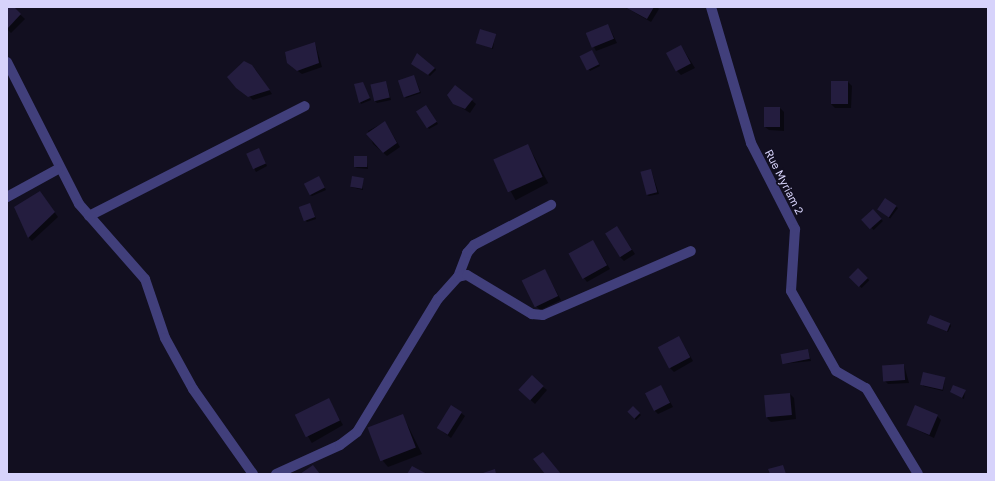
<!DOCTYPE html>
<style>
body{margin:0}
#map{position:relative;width:995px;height:481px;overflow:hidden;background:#120f20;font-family:"Golos Text",sans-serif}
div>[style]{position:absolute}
.shadow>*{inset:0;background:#0007;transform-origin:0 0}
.building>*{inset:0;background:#241d3f;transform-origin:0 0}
.minor>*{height:10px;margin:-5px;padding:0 5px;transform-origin:5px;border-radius:5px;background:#413f7b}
span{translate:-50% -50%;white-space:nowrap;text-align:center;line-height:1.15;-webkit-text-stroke:3.5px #120f20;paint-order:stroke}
.street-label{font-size:11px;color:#d7d3fb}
.frame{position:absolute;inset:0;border:8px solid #d7d3fb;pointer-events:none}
</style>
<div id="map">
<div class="shadow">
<i style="clip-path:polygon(7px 7px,12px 7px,25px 19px,11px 33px,7px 29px)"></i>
<i style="clip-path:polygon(625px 7px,657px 7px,659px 9px,651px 22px)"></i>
<i style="clip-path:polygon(608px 25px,617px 43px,596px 51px,587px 33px)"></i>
<i style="clip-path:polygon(495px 35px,493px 49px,476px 42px)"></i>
<i style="clip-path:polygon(315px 43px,322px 67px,302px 74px,292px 67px)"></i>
<i style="clip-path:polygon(681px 46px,695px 68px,681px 75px,677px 71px)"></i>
<i style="clip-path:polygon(593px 53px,600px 66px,590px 71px,581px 58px)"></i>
<i style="clip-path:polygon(414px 65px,435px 68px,436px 70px,430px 76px)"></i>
<i style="clip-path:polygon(251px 66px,256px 70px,272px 94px,253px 100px,229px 77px)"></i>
<i style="clip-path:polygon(414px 76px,421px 93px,406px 98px,405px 96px)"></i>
<i style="clip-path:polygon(386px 82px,391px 100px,377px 103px,375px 101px)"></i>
<i style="clip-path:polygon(848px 82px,852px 86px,851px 108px,835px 108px,831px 104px)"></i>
<i style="clip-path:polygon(362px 83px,371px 100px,361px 104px,360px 102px)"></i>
<i style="clip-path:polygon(455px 86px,476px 104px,470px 113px,454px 103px)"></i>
<i style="clip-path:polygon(428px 108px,438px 124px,429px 129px,417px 112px)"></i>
<i style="clip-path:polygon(780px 108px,784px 112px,784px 131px,769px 130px,765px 127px)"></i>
<i style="clip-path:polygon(385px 122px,400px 147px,387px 156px,373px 144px,368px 131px)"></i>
<i style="left:528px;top:145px;width:43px;height:37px;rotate:62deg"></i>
<i style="clip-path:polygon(260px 151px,267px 166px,256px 172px,247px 155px)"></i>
<i style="clip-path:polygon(366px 157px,368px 169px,357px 168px,355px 167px)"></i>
<i style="clip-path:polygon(651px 170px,659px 194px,649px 196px,647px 195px)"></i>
<i style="clip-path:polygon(319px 177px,326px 190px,312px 196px,310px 195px)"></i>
<i style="clip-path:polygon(363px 179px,363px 190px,351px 187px)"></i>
<i style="clip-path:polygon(40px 192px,58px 217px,32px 241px,28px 237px)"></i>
<i style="left:886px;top:199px;width:15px;height:13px;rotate:37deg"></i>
<i style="clip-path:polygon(310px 204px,316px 219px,307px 222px,305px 220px)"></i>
<i style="left:873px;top:211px;width:14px;height:13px;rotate:45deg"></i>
<i style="clip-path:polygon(617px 227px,635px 254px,624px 261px,620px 257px)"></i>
<i style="clip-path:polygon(593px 241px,610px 269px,587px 282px,584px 278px)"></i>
<i style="left:858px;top:269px;width:16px;height:11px;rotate:45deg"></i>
<i style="clip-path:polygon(545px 271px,561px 300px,540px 310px,536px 306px)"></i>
<i style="clip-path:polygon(928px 323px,950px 324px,951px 326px,948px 332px)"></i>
<i style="clip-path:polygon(679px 337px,693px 361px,674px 372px,670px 368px)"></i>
<i style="clip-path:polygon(808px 350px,811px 361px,782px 364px)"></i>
<i style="clip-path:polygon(904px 365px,909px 383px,888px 384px,884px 380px)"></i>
<i style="clip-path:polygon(924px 373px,945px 378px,943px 391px,923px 386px)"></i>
<i style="clip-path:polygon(661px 386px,673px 407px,658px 414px,654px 410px)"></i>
<i style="clip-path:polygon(543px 387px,547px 390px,535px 404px,524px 394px)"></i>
<i style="clip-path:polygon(965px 391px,964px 399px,951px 392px)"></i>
<i style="clip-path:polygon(790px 394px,794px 398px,796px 419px,771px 422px,767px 418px)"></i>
<i style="left:328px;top:399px;width:30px;height:36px;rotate:60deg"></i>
<i style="clip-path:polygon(633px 408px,641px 415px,636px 420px,628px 412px)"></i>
<i style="clip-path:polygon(461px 413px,465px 416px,451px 438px,438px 428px)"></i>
<i style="clip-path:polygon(403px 416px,422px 454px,388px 467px,383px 461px)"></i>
<i style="clip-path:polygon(937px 416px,941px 420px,934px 438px,907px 425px)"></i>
</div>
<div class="building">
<i style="clip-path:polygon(7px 7px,14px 7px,21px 14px,7px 29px)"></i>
<i style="clip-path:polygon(625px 7px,654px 7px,647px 19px)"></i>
<i style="left:608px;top:24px;width:16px;height:24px;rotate:68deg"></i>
<i style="left:480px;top:29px;width:17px;height:15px;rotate:17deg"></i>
<i style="clip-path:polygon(315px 42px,319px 63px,297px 71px,287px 63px,285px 52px)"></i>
<i style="left:681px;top:45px;width:21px;height:17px;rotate:62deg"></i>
<i style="left:592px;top:50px;width:16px;height:14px;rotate:63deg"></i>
<i style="clip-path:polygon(417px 53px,435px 68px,428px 75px,411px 64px)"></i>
<i style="clip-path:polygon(244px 61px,252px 65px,270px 90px,248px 97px,236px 88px,227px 77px)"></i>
<i style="left:414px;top:75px;width:18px;height:17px;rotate:71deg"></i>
<i style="left:386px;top:81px;width:17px;height:16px;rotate:77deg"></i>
<i style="left:831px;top:81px;width:17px;height:23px"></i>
<i style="clip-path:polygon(363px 82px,370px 98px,359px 103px,354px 84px)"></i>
<i style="clip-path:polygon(455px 85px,473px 99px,465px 109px,453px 104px,447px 95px)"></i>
<i style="left:426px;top:105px;width:20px;height:12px;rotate:57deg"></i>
<i style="left:764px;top:107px;width:16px;height:20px"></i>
<i style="clip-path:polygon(385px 121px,397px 143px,383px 153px,366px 134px)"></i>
<i style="left:528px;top:144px;width:36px;height:38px;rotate:66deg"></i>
<i style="left:259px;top:148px;width:17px;height:14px;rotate:66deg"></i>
<i style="left:354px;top:156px;width:13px;height:11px"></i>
<i style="left:651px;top:169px;width:24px;height:11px;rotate:75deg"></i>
<i style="left:319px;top:176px;width:13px;height:17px;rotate:63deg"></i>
<i style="left:352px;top:176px;width:12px;height:11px;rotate:9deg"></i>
<i style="clip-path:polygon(40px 191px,55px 212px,28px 238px,14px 207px)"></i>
<i style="left:885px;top:198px;width:14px;height:14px;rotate:34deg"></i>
<i style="left:310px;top:203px;width:15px;height:12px;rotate:70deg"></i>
<i style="left:873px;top:209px;width:13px;height:16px;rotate:48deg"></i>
<i style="left:617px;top:226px;width:28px;height:14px;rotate:58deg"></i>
<i style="left:593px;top:240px;width:29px;height:28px;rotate:61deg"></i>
<i style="left:858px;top:268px;width:14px;height:13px;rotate:45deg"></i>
<i style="left:545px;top:269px;width:30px;height:26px;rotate:64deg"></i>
<i style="left:930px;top:315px;width:22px;height:9px;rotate:22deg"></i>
<i style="left:679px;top:336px;width:24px;height:24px;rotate:62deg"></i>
<i style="left:808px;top:349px;width:10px;height:28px;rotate:79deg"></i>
<i style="left:904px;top:364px;width:16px;height:22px;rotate:86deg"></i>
<i style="left:923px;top:372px;width:23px;height:13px;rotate:13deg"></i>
<i style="left:532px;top:375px;width:16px;height:20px;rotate:43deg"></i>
<i style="left:661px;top:385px;width:20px;height:18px;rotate:63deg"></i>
<i style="clip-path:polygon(953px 385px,966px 390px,962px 398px,950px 392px)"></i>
<i style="left:790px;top:393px;width:22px;height:26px;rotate:85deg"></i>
<i style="left:329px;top:398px;width:25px;height:38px;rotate:64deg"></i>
<i style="left:451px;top:405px;width:13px;height:27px;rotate:32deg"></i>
<i style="left:915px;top:405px;width:25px;height:22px;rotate:23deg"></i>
<i style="left:633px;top:406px;width:10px;height:8px;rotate:45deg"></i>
<i style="left:403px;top:414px;width:36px;height:38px;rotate:69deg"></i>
<i style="clip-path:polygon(543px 452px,561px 474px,545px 474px,533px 459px)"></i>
<i style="clip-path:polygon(313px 465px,320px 474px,300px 474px)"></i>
<i style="clip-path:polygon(783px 465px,786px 474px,770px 474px,768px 469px)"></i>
<i style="clip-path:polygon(412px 466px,427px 474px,407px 474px)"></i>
<i style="clip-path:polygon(495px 469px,496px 474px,480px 474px)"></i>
</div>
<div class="minor">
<i style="left:711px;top:7px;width:142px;rotate:73.6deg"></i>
<i style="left:751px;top:143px;width:97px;rotate:62.9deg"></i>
<i style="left:795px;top:229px;width:62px;rotate:93.7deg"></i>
<i style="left:791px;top:291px;width:92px;rotate:60.6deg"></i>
<i style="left:836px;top:371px;width:34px;rotate:30deg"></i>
<i style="left:866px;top:388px;width:100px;rotate:58.8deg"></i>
<i style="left:7px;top:62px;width:159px;rotate:63.1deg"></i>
<i style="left:79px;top:204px;width:100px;rotate:48.7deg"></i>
<i style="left:145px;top:279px;width:62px;rotate:71.3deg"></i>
<i style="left:165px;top:338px;width:58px;rotate:61.2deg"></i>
<i style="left:193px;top:389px;width:104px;rotate:54.8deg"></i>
<i style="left:7px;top:197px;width:58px;rotate:-28.8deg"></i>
<i style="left:89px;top:216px;width:242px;rotate:-27deg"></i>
<i style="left:458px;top:277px;width:26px;rotate:-69deg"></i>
<i style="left:467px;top:253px;width:11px;rotate:-49deg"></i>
<i style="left:474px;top:245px;width:87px;rotate:-27.5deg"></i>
<i style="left:276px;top:474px;width:70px;rotate:-24.4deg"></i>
<i style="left:340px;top:445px;width:21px;rotate:-37deg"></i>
<i style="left:357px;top:432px;width:156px;rotate:-58.7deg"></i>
<i style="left:438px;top:299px;width:30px;rotate:-48deg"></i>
<i style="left:458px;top:277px;width:9px;rotate:-13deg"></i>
<i style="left:467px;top:275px;width:76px;rotate:31deg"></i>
<i style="left:532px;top:314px;width:11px;rotate:5deg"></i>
<i style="left:543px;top:315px;width:161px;rotate:-23.4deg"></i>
</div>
<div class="street-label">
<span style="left:784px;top:182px;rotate:63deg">Rue Myriam 2</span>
</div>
<div class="frame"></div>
</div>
